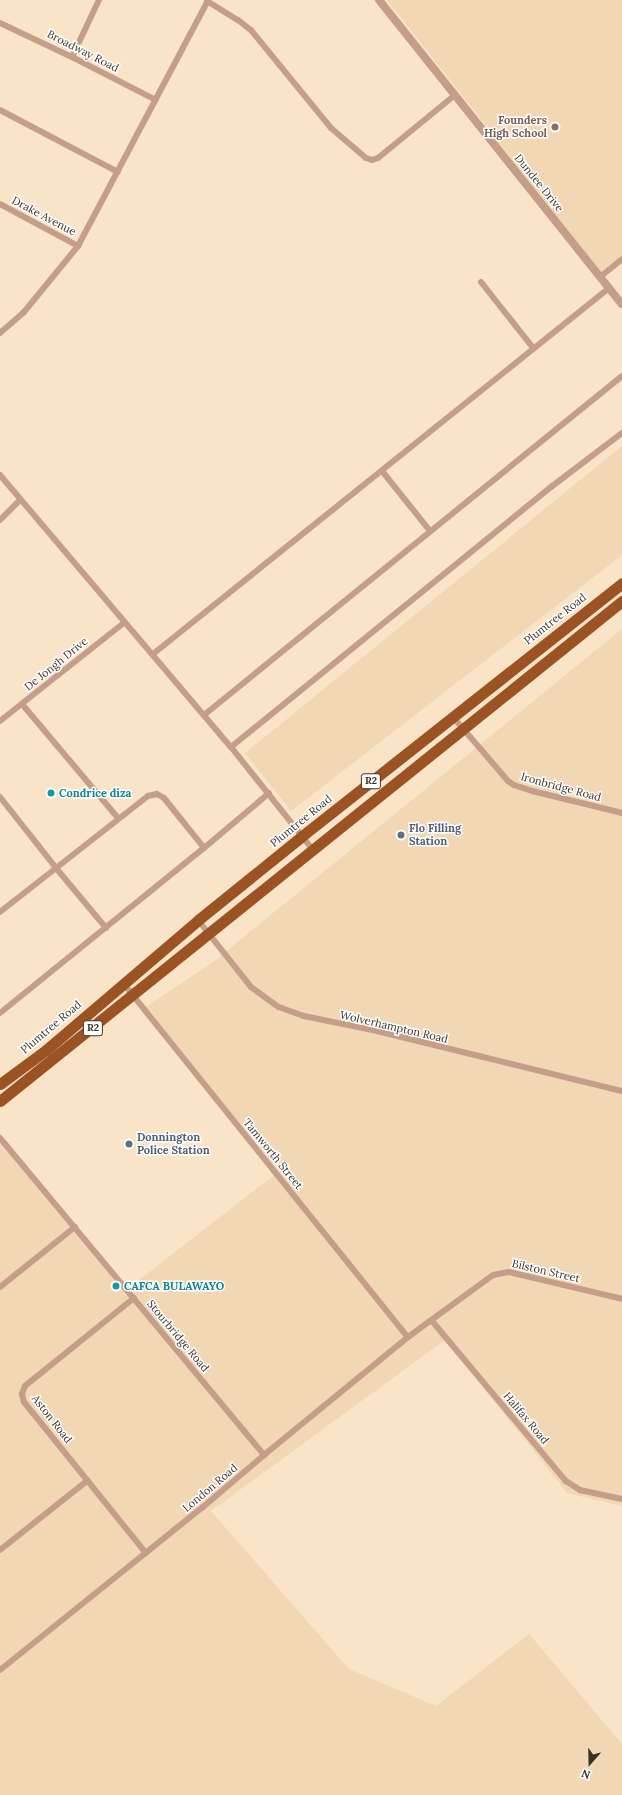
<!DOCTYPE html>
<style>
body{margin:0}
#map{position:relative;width:622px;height:1795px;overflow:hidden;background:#f9e4c8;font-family:Lora,serif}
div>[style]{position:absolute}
.built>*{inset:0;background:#f1d7b4}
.minor>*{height:6px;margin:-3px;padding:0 3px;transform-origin:3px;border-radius:3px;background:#c59e89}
.tertiary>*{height:8px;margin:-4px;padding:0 4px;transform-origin:4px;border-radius:4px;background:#c59e89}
.trunk>*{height:11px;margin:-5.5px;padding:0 5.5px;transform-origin:5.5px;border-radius:5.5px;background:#9b5323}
.dots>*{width:11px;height:11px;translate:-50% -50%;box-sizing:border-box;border:2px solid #fff;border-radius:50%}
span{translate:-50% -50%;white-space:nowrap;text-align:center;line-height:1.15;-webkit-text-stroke:3px #fff;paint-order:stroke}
.shield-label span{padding:1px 3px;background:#fff;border:1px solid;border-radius:3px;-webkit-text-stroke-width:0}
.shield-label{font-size:10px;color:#3a3227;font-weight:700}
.street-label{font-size:11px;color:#3a3227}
.education-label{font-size:11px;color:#785e54;font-weight:700}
.right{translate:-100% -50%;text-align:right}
.culture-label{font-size:11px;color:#0d838f;font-weight:700}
.left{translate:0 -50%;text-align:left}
.service-label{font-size:11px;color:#4e5e75;font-weight:700}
.north{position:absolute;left:570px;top:1743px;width:40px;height:40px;-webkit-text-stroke:3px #fff;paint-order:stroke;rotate:200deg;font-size:11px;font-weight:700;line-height:16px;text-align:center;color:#3a3227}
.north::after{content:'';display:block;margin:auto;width:14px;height:18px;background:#3a3227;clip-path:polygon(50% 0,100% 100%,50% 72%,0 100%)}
</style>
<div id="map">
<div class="built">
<i style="clip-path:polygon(387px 0,622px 0,622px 255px,601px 272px)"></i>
<i style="clip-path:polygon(622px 446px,622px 555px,291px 811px,245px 753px)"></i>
<i style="clip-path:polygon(622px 629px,622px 1506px,567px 1493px,445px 1340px,211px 1511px,349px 1669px,436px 1706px,529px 1634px,622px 1744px,622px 1795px,0 1795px,0 1141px,125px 1291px,278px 1172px,146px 1007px,213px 962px)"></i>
</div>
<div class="minor">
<i style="left:207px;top:1px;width:36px;rotate:32deg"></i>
<i style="left:238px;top:20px;width:16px;rotate:38deg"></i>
<i style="left:251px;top:30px;width:127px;rotate:50.8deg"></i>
<i style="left:331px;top:128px;width:46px;rotate:40.6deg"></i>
<i style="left:366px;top:158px;width:6px;rotate:18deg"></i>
<i style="left:372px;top:160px;width:6px;rotate:-18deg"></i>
<i style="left:378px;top:158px;width:99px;rotate:-39.3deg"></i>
<i style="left:0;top:23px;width:80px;rotate:25.3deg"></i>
<i style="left:72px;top:57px;width:94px;rotate:27.1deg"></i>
<i style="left:72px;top:57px;width:63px;rotate:-64.7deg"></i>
<i style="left:0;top:110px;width:133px;rotate:27.7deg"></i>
<i style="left:0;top:204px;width:89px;rotate:28.3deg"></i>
<i style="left:600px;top:277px;width:28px;rotate:-39deg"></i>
<i style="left:481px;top:282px;width:85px;rotate:51.7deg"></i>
<i style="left:0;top:333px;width:32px;rotate:-41deg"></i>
<i style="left:24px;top:312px;width:85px;rotate:-50.7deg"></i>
<i style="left:78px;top:246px;width:278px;rotate:-62.1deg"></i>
<i style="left:382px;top:471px;width:77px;rotate:51.3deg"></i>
<i style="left:0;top:475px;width:357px;rotate:49.7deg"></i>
<i style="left:231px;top:747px;width:130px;rotate:51.5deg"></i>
<i style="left:0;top:520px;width:28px;rotate:-45deg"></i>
<i style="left:153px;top:654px;width:585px;rotate:-38.75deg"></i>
<i style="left:22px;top:704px;width:149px;rotate:49.9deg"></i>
<i style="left:204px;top:715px;width:538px;rotate:-39.04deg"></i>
<i style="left:453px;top:717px;width:84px;rotate:49.3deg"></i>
<i style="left:508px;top:781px;width:7px;rotate:34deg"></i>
<i style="left:514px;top:785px;width:19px;rotate:18deg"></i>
<i style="left:532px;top:791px;width:93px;rotate:13.7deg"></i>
<i style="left:0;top:721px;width:159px;rotate:-38.4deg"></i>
<i style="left:231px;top:747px;width:412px;rotate:-39.1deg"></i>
<i style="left:551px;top:487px;width:89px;rotate:-37.3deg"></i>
<i style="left:0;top:797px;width:90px;rotate:51.7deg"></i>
<i style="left:56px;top:868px;width:78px;rotate:50.2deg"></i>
<i style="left:0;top:912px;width:188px;rotate:-38.1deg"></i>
<i style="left:148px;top:796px;width:9px;rotate:-13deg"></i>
<i style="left:157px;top:794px;width:8px;rotate:30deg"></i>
<i style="left:164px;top:798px;width:64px;rotate:51.3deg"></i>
<i style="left:198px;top:920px;width:85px;rotate:51.7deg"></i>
<i style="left:251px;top:987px;width:34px;rotate:36deg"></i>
<i style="left:279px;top:1007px;width:27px;rotate:20deg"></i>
<i style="left:304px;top:1016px;width:75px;rotate:11.6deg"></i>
<i style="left:377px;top:1031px;width:252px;rotate:13.8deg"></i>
<i style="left:123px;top:983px;width:454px;rotate:51.2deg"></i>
<i style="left:0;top:1013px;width:262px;rotate:-39deg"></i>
<i style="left:204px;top:848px;width:85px;rotate:-40.2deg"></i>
<i style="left:0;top:1138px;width:413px;rotate:50.2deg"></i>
<i style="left:0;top:1287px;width:96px;rotate:-38.7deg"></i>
<i style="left:134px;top:1298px;width:140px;rotate:141.1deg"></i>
<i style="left:25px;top:1386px;width:9px;rotate:111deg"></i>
<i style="left:22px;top:1394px;width:8px;rotate:76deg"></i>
<i style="left:24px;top:1402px;width:194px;rotate:51.1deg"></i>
<i style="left:432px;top:1321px;width:209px;rotate:50.1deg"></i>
<i style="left:566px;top:1481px;width:17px;rotate:33deg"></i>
<i style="left:580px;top:1490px;width:43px;rotate:12.1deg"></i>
<i style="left:0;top:1550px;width:112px;rotate:-38.5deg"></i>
<i style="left:0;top:1670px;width:260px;rotate:-38.8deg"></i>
<i style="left:203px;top:1507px;width:80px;rotate:-40.4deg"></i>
<i style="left:264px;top:1455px;width:186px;rotate:-39.3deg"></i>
<i style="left:408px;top:1337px;width:105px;rotate:-36.1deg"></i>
<i style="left:493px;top:1275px;width:16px;rotate:-11deg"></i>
<i style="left:509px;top:1272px;width:116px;rotate:13.4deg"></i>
</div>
<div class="tertiary">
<i style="left:379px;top:0;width:389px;rotate:51.4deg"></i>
</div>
<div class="trunk">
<i style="left:0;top:1084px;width:57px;rotate:-36.5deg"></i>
<i style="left:46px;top:1050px;width:200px;rotate:-40.5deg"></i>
<i style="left:198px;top:920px;width:134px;rotate:-38.9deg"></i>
<i style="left:302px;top:836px;width:408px;rotate:-38.3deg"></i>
<i style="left:0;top:1101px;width:798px;rotate:-38.79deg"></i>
</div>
<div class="dots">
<i style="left:555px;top:127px;background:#8d6e63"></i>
<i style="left:51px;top:793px;background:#0f9aa8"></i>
<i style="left:401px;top:835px;background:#5c6f8a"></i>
<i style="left:129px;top:1144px;background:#5c6f8a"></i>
<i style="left:116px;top:1286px;background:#0f9aa8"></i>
</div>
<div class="shield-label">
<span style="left:371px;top:781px">R2</span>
<span style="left:93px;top:1028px">R2</span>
</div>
<div class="street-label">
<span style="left:83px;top:51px;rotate:27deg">Broadway Road</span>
<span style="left:539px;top:183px;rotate:51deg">Dundee Drive</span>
<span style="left:44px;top:216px;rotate:28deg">Drake Avenue</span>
<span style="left:555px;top:619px;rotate:-38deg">Plumtree Road</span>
<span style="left:56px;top:664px;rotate:-39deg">De Jongh Drive</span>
<span style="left:561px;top:787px;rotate:15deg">Ironbridge Road</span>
<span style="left:301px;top:821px;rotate:-39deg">Plumtree Road</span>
<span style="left:51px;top:1027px;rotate:-40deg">Plumtree Road</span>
<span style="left:394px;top:1027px;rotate:13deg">Wolverhampton Road</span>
<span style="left:273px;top:1154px;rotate:51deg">Tamworth Street</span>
<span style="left:546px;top:1271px;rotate:13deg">Bilston Street</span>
<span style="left:178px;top:1336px;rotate:50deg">Stourbridge Road</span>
<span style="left:526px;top:1418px;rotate:50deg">Halifax Road</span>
<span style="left:52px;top:1419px;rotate:52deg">Aston Road</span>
<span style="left:210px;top:1488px;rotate:-40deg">London Road</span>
</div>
<div class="education-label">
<span class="right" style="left:547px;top:127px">Founders<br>High School</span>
</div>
<div class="culture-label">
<span class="left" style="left:59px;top:793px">Condrice diza</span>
<span class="left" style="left:124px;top:1286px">CAFCA BULAWAYO</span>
</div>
<div class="service-label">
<span class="left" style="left:409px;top:835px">Flo Filling<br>Station</span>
<span class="left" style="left:137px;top:1144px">Donnington<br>Police Station</span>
</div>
<div class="north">N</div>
</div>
